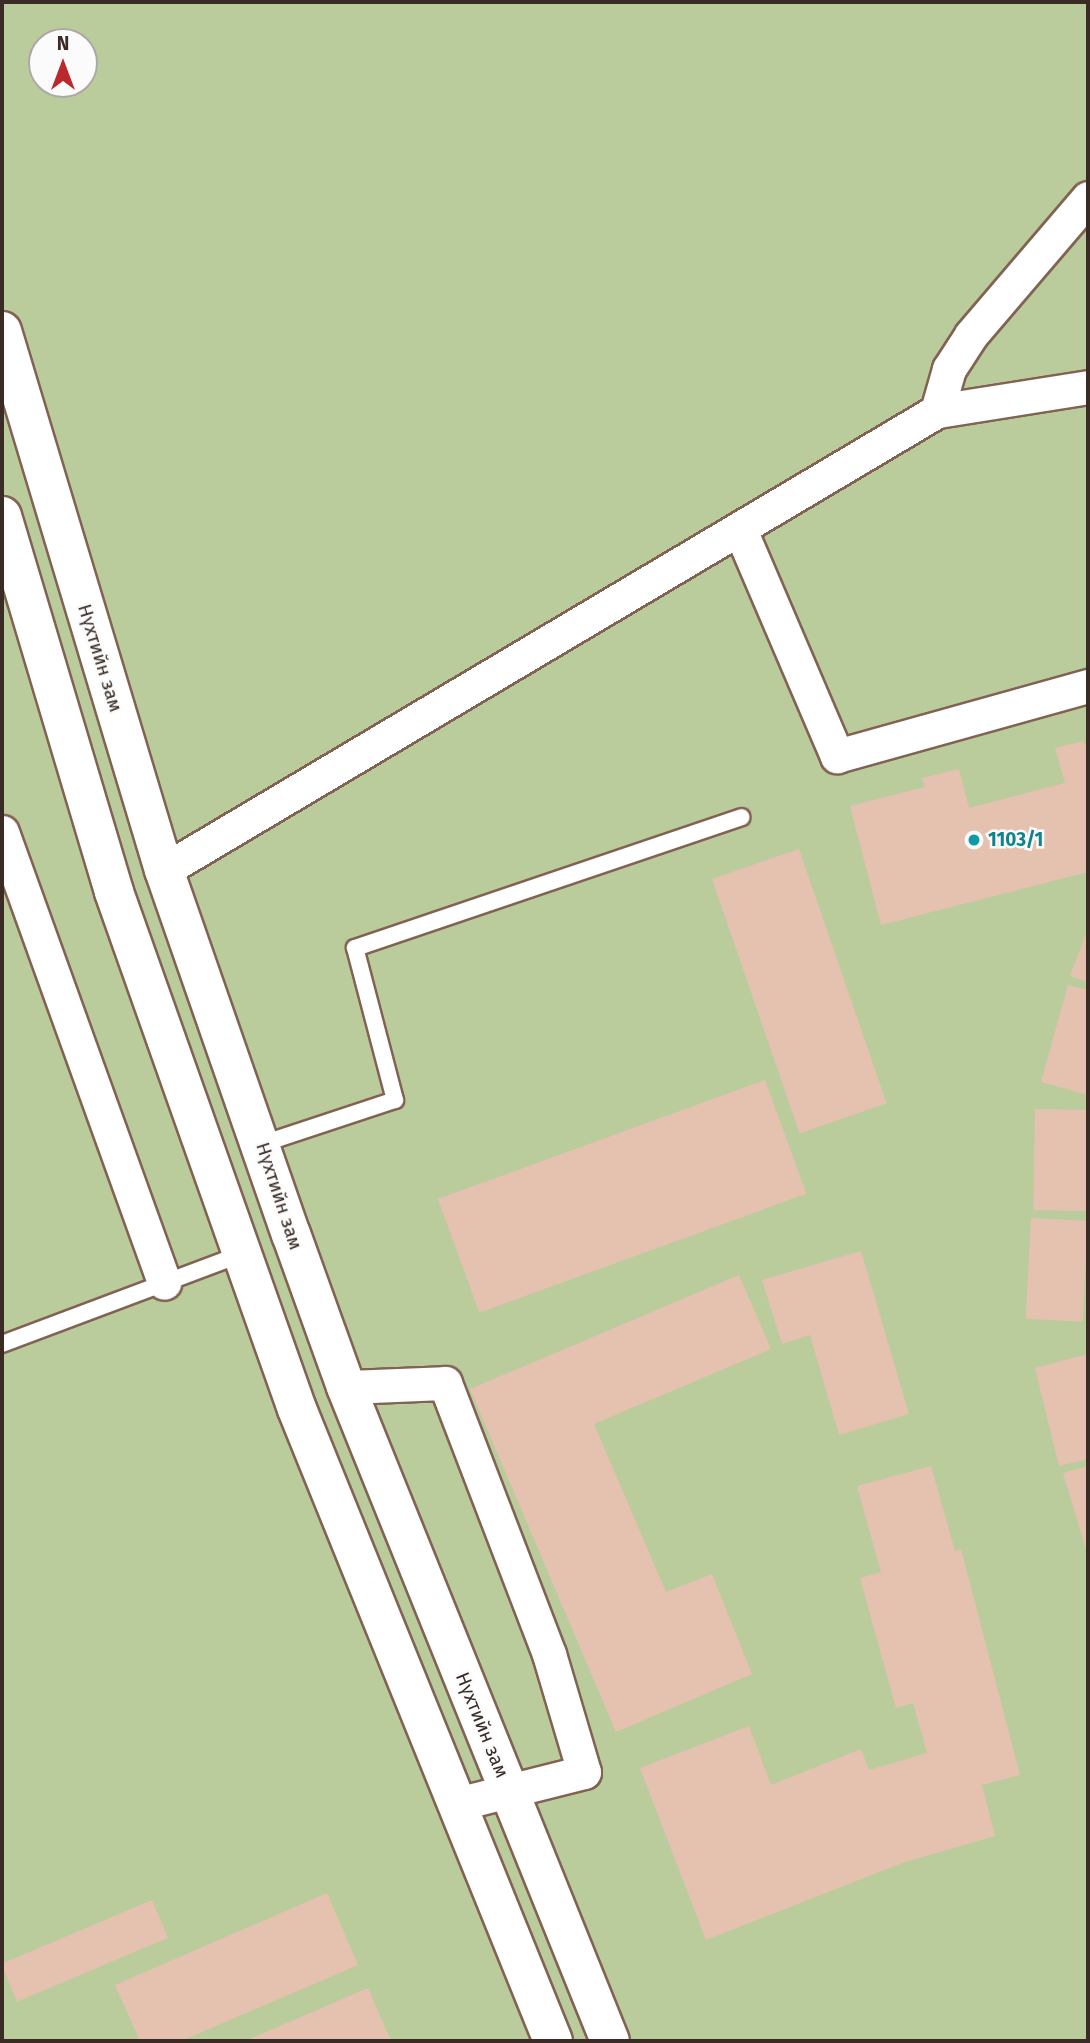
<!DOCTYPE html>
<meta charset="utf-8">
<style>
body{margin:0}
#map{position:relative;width:1090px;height:2043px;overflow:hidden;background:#faebe4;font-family:"Fira Sans",sans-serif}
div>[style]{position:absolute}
.green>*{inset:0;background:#bacc9c}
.building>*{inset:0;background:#e5c1af;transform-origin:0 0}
.roads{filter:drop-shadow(2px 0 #826252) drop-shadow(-2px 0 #826252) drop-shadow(0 2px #826252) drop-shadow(0 -2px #826252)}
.lane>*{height:16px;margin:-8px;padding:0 8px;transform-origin:8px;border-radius:8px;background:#fff}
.street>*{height:33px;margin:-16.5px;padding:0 16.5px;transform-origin:16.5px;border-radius:16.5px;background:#fff}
.secondary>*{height:38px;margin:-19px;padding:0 19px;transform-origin:19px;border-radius:19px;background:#fff}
.dots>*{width:19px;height:19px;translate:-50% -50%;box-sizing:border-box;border:4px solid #fbfbfb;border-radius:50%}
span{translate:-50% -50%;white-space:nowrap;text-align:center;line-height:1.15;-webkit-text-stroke:5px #fbfbfb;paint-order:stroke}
.street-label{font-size:19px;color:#3a2c25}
.culture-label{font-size:19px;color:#0d838f;font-weight:700}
.left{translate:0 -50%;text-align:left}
.frame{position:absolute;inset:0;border:4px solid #3a2c25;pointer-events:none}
.north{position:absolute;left:28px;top:28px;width:70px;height:70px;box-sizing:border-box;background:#fbfbfb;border:2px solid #aea8a5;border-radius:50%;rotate:0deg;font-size:19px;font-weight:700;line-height:28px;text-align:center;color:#3a2c25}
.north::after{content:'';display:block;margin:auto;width:24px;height:32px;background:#ba2a2d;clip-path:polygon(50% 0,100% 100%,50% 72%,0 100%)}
</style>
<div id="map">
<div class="green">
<i style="clip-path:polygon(evenodd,2px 2px,1088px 2px,1088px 2041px,2px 2041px,2px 2px,42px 42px,84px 42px,84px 84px,42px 84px,42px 42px)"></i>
</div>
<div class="building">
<i style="clip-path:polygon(1083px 741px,1088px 750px,1088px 872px,881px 925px,850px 806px,925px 787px,922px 778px,959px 769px,969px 808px,1065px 783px,1055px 748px)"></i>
<i style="left:799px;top:849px;width:269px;height:92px;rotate:71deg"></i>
<i style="clip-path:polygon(1088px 928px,1088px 982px,1070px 976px)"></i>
<i style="clip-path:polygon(1068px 985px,1088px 990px,1088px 1095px,1041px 1082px)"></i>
<i style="left:765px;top:1080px;width:121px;height:348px;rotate:70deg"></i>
<i style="left:1035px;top:1109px;width:53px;height:101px;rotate:1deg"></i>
<i style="left:1031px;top:1218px;width:57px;height:101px;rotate:3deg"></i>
<i style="clip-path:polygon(861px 1251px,909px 1414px,839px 1435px,810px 1335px,782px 1344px,762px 1280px)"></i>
<i style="clip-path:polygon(739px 1275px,771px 1349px,594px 1424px,666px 1592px,712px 1574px,752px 1674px,616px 1732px,470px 1389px)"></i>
<i style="clip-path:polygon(1088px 1354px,1088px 1459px,1059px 1466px,1035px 1368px)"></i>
<i style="clip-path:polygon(931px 1466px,955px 1551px,961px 1549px,1020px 1775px,982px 1785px,995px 1836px,905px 1862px,706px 1940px,640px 1768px,749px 1726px,771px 1785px,861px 1749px,869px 1770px,927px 1753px,913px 1703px,896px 1708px,860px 1578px,881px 1572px,857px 1486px)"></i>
<i style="clip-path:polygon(1088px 1466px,1088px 1556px,1063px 1473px)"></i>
<i style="clip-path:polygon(327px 1893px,358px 1965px,181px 2041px,140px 2041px,115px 1985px)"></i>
<i style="left:152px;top:1900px;width:41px;height:164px;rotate:67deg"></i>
<i style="clip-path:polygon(368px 1988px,391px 2041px,245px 2041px)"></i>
</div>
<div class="roads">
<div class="lane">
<i style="left:262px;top:1144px;width:140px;rotate:-18.3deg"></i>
<i style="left:395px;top:1100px;width:157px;rotate:-104.7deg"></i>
<i style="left:355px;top:948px;width:408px;rotate:-18.7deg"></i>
<i style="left:2px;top:1344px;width:255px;rotate:-20.6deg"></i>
</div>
<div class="street">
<i style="left:937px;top:411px;width:44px;rotate:-74.1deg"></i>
<i style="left:949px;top:369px;width:40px;rotate:-57.1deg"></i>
<i style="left:971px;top:335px;width:180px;rotate:-49.5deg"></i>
<i style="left:741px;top:532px;width:244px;rotate:66.8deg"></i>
<i style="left:837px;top:756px;width:261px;rotate:-15.6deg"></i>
<i style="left:2px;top:832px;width:479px;rotate:70.2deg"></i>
<i style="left:164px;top:870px;width:899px;rotate:-30.7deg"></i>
<i style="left:937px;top:411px;width:153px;rotate:-9deg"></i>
<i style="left:346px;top:1387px;width:99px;rotate:-2.3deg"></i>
<i style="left:445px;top:1383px;width:290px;rotate:69deg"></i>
<i style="left:549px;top:1654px;width:123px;rotate:73.5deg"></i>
<i style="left:584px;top:1772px;width:131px;rotate:165.9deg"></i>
</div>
<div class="secondary">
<i style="left:2px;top:331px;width:563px;rotate:73.27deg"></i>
<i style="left:164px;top:870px;width:386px;rotate:70.8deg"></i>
<i style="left:291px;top:1234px;width:163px;rotate:70.2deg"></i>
<i style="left:346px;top:1387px;width:705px;rotate:68.02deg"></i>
<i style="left:2px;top:516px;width:392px;rotate:73.4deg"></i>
<i style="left:114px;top:892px;width:548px;rotate:70.51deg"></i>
<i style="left:297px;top:1409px;width:682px;rotate:67.95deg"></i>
</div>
</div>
<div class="dots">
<i style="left:974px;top:840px;background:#0f9aa8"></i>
</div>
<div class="street-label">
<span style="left:100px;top:658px;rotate:73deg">Нүхтийн зам</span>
<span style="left:279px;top:1196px;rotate:72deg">Нүхтийн зам</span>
<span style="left:482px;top:1725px;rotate:68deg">Нүхтийн зам</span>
</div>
<div class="culture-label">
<span class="left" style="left:988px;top:840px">1103/1</span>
</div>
<div class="frame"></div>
<div class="north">N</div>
</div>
